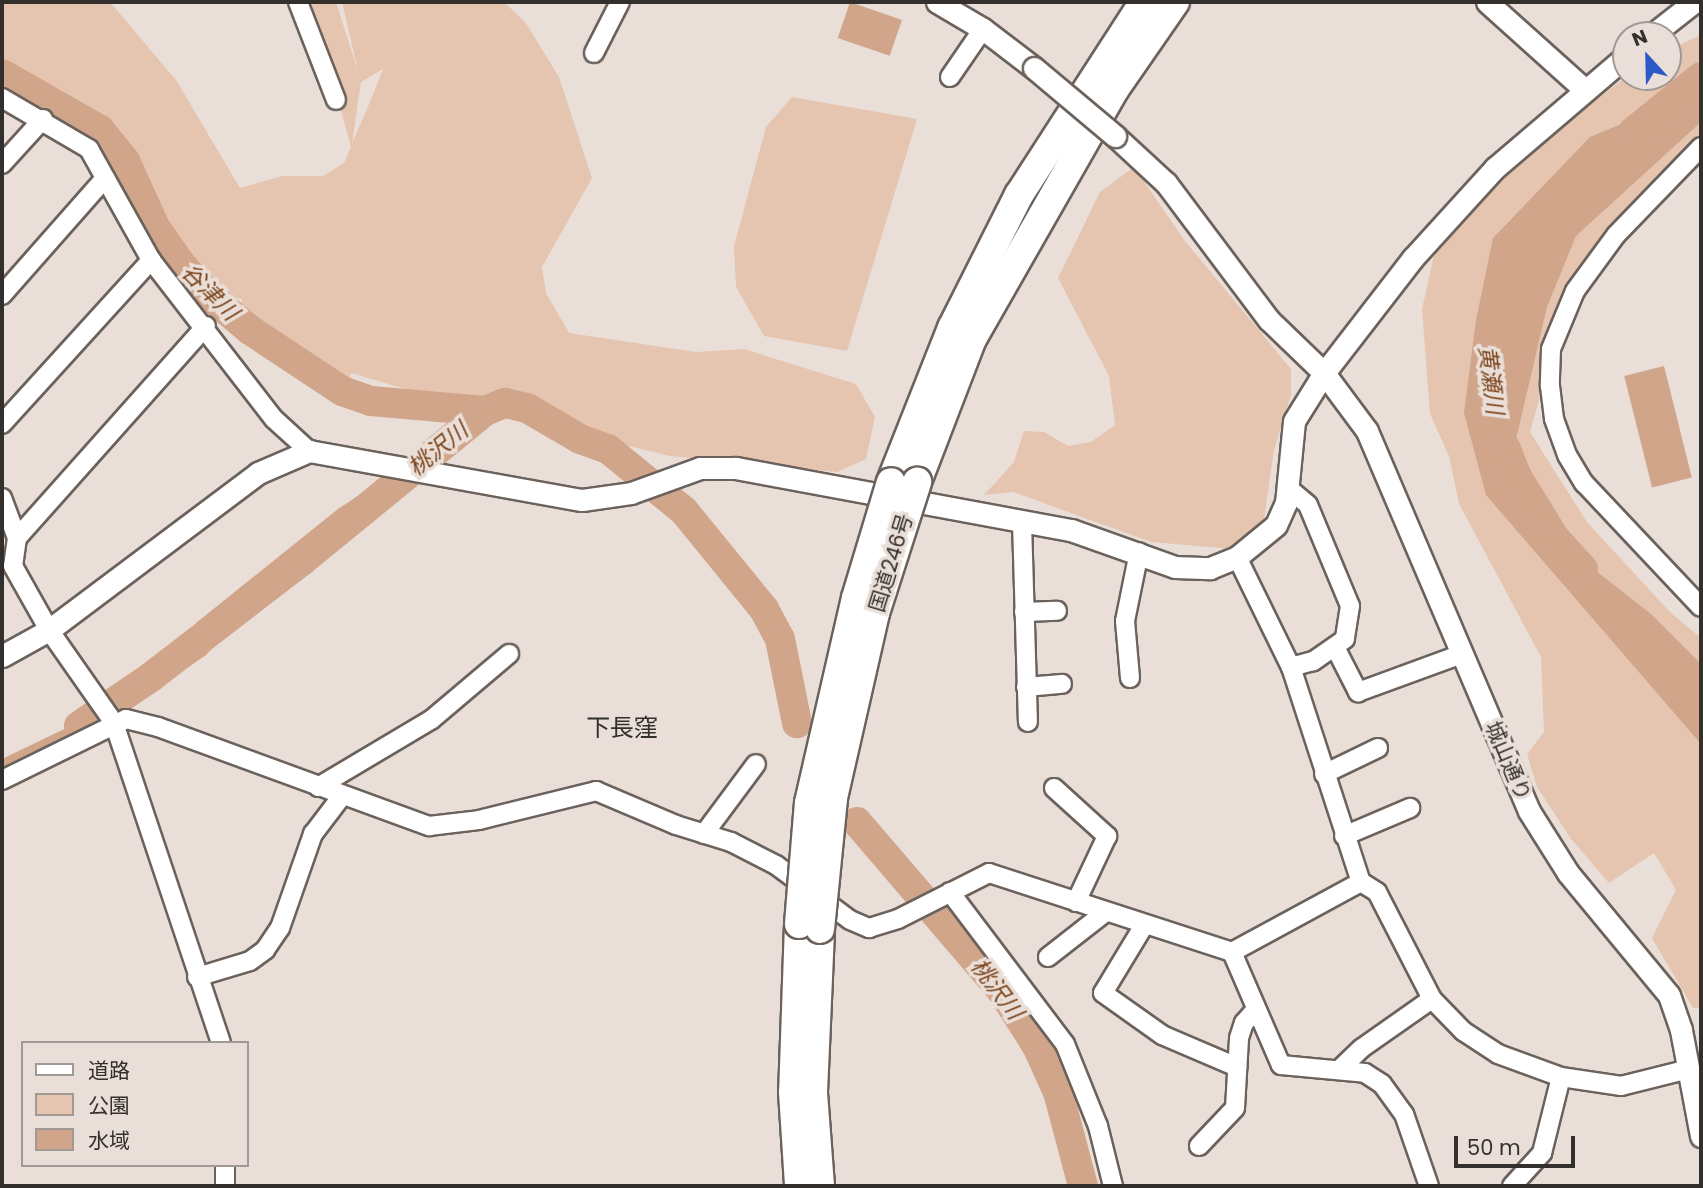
<!DOCTYPE html>
<meta charset="utf-8">
<style>
body{margin:0}
#map{position:relative;width:1703px;height:1188px;overflow:hidden;background:#eadfd8;font-family:Poppins,"Noto Sans JP",sans-serif}
div>[style]{position:absolute}
.green>*{inset:0;background:#e6c5b0}
.water>*{inset:0;background:#d0a58a;transform-origin:0 0}
.river>*{height:30px;margin:-15px;padding:0 15px;transform-origin:15px;border-radius:15px;background:#d0a58a}
.roads{filter:drop-shadow(2px 0 #6c625c) drop-shadow(-2px 0 #6c625c) drop-shadow(0 2px #6c625c) drop-shadow(0 -2px #6c625c)}
.minor>*{height:18px;margin:-9px;padding:0 9px;transform-origin:9px;border-radius:9px;background:#fff}
.tertiary>*{height:21px;margin:-10.5px;padding:0 10.5px;transform-origin:10.5px;border-radius:10.5px;background:#fff}
.trunk>*{height:28px;margin:-14px;padding:0 14px;transform-origin:14px;border-radius:14px;background:#fff}
.bridges{filter:drop-shadow(2px 0 #6c625c) drop-shadow(-2px 0 #6c625c) drop-shadow(0 2px #6c625c) drop-shadow(0 -2px #6c625c)}
.tertiary-bridge>*{height:21px;margin:-10.5px;padding:0 10.5px;transform-origin:10.5px;border-radius:10.5px;background:#fff}
.trunk-bridge>*{height:28px;margin:-14px;padding:0 14px;transform-origin:14px;border-radius:14px;background:#fff}
span{translate:-50% -50%;white-space:nowrap;text-align:center;line-height:1.15;-webkit-text-stroke:7px #eadfd8;paint-order:stroke}
.street-label{font-size:21px;color:#332f2c}
.water-label{font-size:23px;color:#7b441b;font-style:italic}
.quarter-label{font-size:24px;color:#332f2c}
.frame{position:absolute;inset:0;border:4px solid #332f2c;pointer-events:none}
.legend{position:absolute;left:21px;top:1041px;width:228px;height:126px;box-sizing:border-box;background:#eadfd8;border:2px solid #a19993;margin:0;padding:9px 12px;list-style:none;font-size:21px;color:#332f2c}
.legend li{display:flex;align-items:center;gap:14px;height:35px}
.legend b{width:35px;border:2px solid #a19993}
.north{position:absolute;left:1612px;top:21px;width:70px;height:70px;box-sizing:border-box;background:#eadfd8;border:2px solid #a19993;border-radius:50%;rotate:338deg;font-size:19px;font-weight:700;line-height:28px;text-align:center;color:#332f2c}
.north::after{content:'';display:block;margin:auto;width:24px;height:32px;background:#2b5ac8;clip-path:polygon(50% 0,100% 100%,50% 72%,0 100%)}
.scale{position:absolute;left:1454px;top:1136px;width:121px;height:32px;box-sizing:border-box;border:4px solid #332f2c;border-top:0;padding-left:9px;font-size:21px;line-height:24px;white-space:nowrap;color:#332f2c;-webkit-text-stroke:5px #eadfd8;paint-order:stroke}
</style>
<div id="map">
<div class="green">
<i style="clip-path:polygon(evenodd,2px 2px,110px 2px,176px 80px,240px 188px,282px 176px,323px 176px,344px 163px,351px 147px,311px 2px,336px 2px,358px 71px,342px 2px,504px 2px,526px 23px,559px 77px,592px 178px,542px 267px,546px 293px,569px 333px,696px 352px,744px 349px,856px 384px,875px 417px,866px 459px,837px 472px,670px 456px,567px 431px,528px 397px,456px 404px,351px 373px,350px 381px,294px 347px,241px 309px,242px 299px,222px 295px,176px 257px,115px 130px,2px 64px,2px 2px,383px 69px,370px 102px,352px 143px,361px 82px,383px 69px)"></i>
<i style="clip-path:polygon(1701px 35px,1701px 144px,1654px 185px,1576px 271px,1530px 432px,1587px 522px,1669px 611px,1701px 638px,1701px 1008px,1693px 1008px,1652px 938px,1676px 890px,1654px 853px,1609px 883px,1571px 839px,1537px 787px,1527px 754px,1544px 732px,1541px 657px,1459px 504px,1449px 456px,1430px 414px,1422px 309px,1434px 255px,1496px 176px,1626px 77px,1668px 77px,1668px 50px)"></i>
<i style="clip-path:polygon(792px 97px,917px 119px,847px 351px,764px 336px,736px 287px,734px 246px,766px 127px)"></i>
<i style="clip-path:polygon(1134px 167px,1185px 241px,1291px 369px,1291px 395px,1274px 450px,1264px 519px,1233px 549px,1151px 542px,1013px 492px,984px 495px,1014px 462px,1024px 431px,1044px 432px,1068px 446px,1091px 442px,1115px 425px,1109px 376px,1058px 278px,1100px 192px)"></i>
</div>
<div class="water">
<i style="left:850px;top:2px;width:55px;height:38px;rotate:19deg"></i>
<i style="clip-path:polygon(1701px 91px,1701px 122px,1576px 236px,1547px 307px,1514px 448px,1530px 519px,1651px 614px,1701px 664px,1701px 744px,1486px 495px,1464px 413px,1476px 320px,1493px 238px,1590px 137px)"></i>
<i style="left:1664px;top:366px;width:115px;height:41px;rotate:76deg"></i>
<i style="clip-path:polygon(387px 477px,391px 479px,349px 507px,270px 573px,251px 606px,206px 655px,137px 702px,2px 771px,2px 759px,141px 692px,192px 654px,136px 672px,194px 638px,196px 623px,338px 509px)"></i>
</div>
<div class="river">
<i style="left:2px;top:74px;width:113px;rotate:29.7deg"></i>
<i style="left:100px;top:130px;width:40px;rotate:51deg"></i>
<i style="left:125px;top:161px;width:72px;rotate:65.6deg"></i>
<i style="left:155px;top:227px;width:44px;rotate:55.2deg"></i>
<i style="left:180px;top:263px;width:37px;rotate:49deg"></i>
<i style="left:204px;top:291px;width:60px;rotate:40.3deg"></i>
<i style="left:250px;top:330px;width:110px;rotate:33.5deg"></i>
<i style="left:342px;top:391px;width:31px;rotate:19deg"></i>
<i style="left:371px;top:401px;width:114px;rotate:5deg"></i>
<i style="left:1633px;top:132px;width:87px;rotate:-39deg"></i>
<i style="left:1506px;top:449px;width:28px;rotate:69deg"></i>
<i style="left:1516px;top:475px;width:73px;rotate:58.5deg"></i>
<i style="left:1554px;top:537px;width:43px;rotate:47.8deg"></i>
<i style="left:79px;top:726px;width:87px;rotate:-34.2deg"></i>
<i style="left:151px;top:677px;width:192px;rotate:-37.6deg"></i>
<i style="left:303px;top:560px;width:235px;rotate:-39.3deg"></i>
<i style="left:485px;top:411px;width:22px;rotate:-22deg"></i>
<i style="left:505px;top:403px;width:23px;rotate:13deg"></i>
<i style="left:527px;top:408px;width:61px;rotate:30.3deg"></i>
<i style="left:580px;top:439px;width:30px;rotate:20deg"></i>
<i style="left:608px;top:449px;width:98px;rotate:39.2deg"></i>
<i style="left:684px;top:511px;width:127px;rotate:50.8deg"></i>
<i style="left:764px;top:609px;width:34px;rotate:62deg"></i>
<i style="left:780px;top:639px;width:86px;rotate:78.6deg"></i>
<i style="left:857px;top:822px;width:223px;rotate:49.4deg"></i>
<i style="left:1002px;top:991px;width:65px;rotate:57.5deg"></i>
<i style="left:1037px;top:1046px;width:51px;rotate:65.5deg"></i>
<i style="left:1058px;top:1092px;width:97px;rotate:75.1deg"></i>
</div>
<div class="roads">
<div class="minor">
<i style="left:298px;top:2px;width:105px;rotate:68.8deg"></i>
<i style="left:594px;top:53px;width:57px;rotate:-63deg"></i>
<i style="left:950px;top:77px;width:58px;rotate:-55.5deg"></i>
<i style="left:2px;top:98px;width:101px;rotate:30.4deg"></i>
<i style="left:89px;top:149px;width:127px;rotate:60.8deg"></i>
<i style="left:151px;top:260px;width:201px;rotate:52.3deg"></i>
<i style="left:274px;top:419px;width:47px;rotate:42.4deg"></i>
<i style="left:1701px;top:147px;width:122px;rotate:134deg"></i>
<i style="left:1616px;top:235px;width:69px;rotate:126.2deg"></i>
<i style="left:1575px;top:291px;width:63px;rotate:112.5deg"></i>
<i style="left:1551px;top:349px;width:37px;rotate:92deg"></i>
<i style="left:1550px;top:386px;width:33px;rotate:83deg"></i>
<i style="left:1554px;top:419px;width:38px;rotate:70deg"></i>
<i style="left:1567px;top:455px;width:33px;rotate:59deg"></i>
<i style="left:1584px;top:483px;width:170px;rotate:46.7deg"></i>
<i style="left:2px;top:164px;width:61px;rotate:-47.7deg"></i>
<i style="left:2px;top:295px;width:156px;rotate:-48.6deg"></i>
<i style="left:2px;top:424px;width:222px;rotate:-47.7deg"></i>
<i style="left:1288px;top:488px;width:26px;rotate:40deg"></i>
<i style="left:1308px;top:505px;width:109px;rotate:67.4deg"></i>
<i style="left:1350px;top:606px;width:33px;rotate:99deg"></i>
<i style="left:1345px;top:639px;width:39px;rotate:145deg"></i>
<i style="left:1313px;top:661px;width:23px;rotate:165deg"></i>
<i style="left:2px;top:498px;width:43px;rotate:69.4deg"></i>
<i style="left:17px;top:538px;width:28px;rotate:98deg"></i>
<i style="left:13px;top:566px;width:73px;rotate:60.6deg"></i>
<i style="left:49px;top:630px;width:113px;rotate:55deg"></i>
<i style="left:114px;top:723px;width:337px;rotate:71.5deg"></i>
<i style="left:1022px;top:522px;width:200px;rotate:88.3deg"></i>
<i style="left:17px;top:538px;width:284px;rotate:-48.3deg"></i>
<i style="left:1237px;top:557px;width:123px;rotate:63.9deg"></i>
<i style="left:1291px;top:667px;width:226px;rotate:72deg"></i>
<i style="left:1361px;top:882px;width:19px;rotate:32deg"></i>
<i style="left:1377px;top:892px;width:120px;rotate:62.8deg"></i>
<i style="left:1432px;top:999px;width:45px;rotate:45.9deg"></i>
<i style="left:1463px;top:1031px;width:42px;rotate:33.3deg"></i>
<i style="left:1498px;top:1054px;width:67px;rotate:20.1deg"></i>
<i style="left:1561px;top:1077px;width:61px;rotate:8.5deg"></i>
<i style="left:1621px;top:1086px;width:70px;rotate:-14deg"></i>
<i style="left:1024px;top:612px;width:33px;rotate:-2deg"></i>
<i style="left:1335px;top:647px;width:51px;rotate:62.9deg"></i>
<i style="left:1358px;top:692px;width:111px;rotate:-20.1deg"></i>
<i style="left:1130px;top:678px;width:57px;rotate:-95deg"></i>
<i style="left:1125px;top:621px;width:70px;rotate:-78.5deg"></i>
<i style="left:1026px;top:687px;width:36px;rotate:-5deg"></i>
<i style="left:1324px;top:774px;width:60px;rotate:-25.7deg"></i>
<i style="left:2px;top:780px;width:138px;rotate:-26.2deg"></i>
<i style="left:126px;top:719px;width:33px;rotate:14deg"></i>
<i style="left:158px;top:727px;width:289px;rotate:20.1deg"></i>
<i style="left:429px;top:826px;width:50px;rotate:-6.8deg"></i>
<i style="left:479px;top:820px;width:121px;rotate:-13.9deg"></i>
<i style="left:596px;top:791px;width:87px;rotate:23deg"></i>
<i style="left:676px;top:825px;width:58px;rotate:17.2deg"></i>
<i style="left:731px;top:842px;width:51px;rotate:27.1deg"></i>
<i style="left:776px;top:865px;width:92px;rotate:36.6deg"></i>
<i style="left:850px;top:920px;width:21px;rotate:23deg"></i>
<i style="left:869px;top:928px;width:30px;rotate:-17deg"></i>
<i style="left:898px;top:919px;width:102px;rotate:-26.8deg"></i>
<i style="left:989px;top:873px;width:256px;rotate:18deg"></i>
<i style="left:1232px;top:952px;width:147px;rotate:-28.5deg"></i>
<i style="left:318px;top:787px;width:133px;rotate:-30.8deg"></i>
<i style="left:432px;top:719px;width:101px;rotate:-40.2deg"></i>
<i style="left:1054px;top:788px;width:72px;rotate:42.2deg"></i>
<i style="left:1107px;top:836px;width:73px;rotate:115.2deg"></i>
<i style="left:704px;top:834px;width:87px;rotate:-53.4deg"></i>
<i style="left:1344px;top:836px;width:72px;rotate:-23deg"></i>
<i style="left:950px;top:892px;width:191px;rotate:52.9deg"></i>
<i style="left:1065px;top:1044px;width:88px;rotate:68.1deg"></i>
<i style="left:1098px;top:1126px;width:62px;rotate:76deg"></i>
<i style="left:1143px;top:927px;width:77px;rotate:121.2deg"></i>
<i style="left:1103px;top:993px;width:72px;rotate:35.4deg"></i>
<i style="left:1162px;top:1035px;width:82px;rotate:23.1deg"></i>
<i style="left:1232px;top:952px;width:123px;rotate:66.6deg"></i>
<i style="left:1281px;top:1065px;width:84px;rotate:5.4deg"></i>
<i style="left:1365px;top:1073px;width:20px;rotate:33deg"></i>
<i style="left:1382px;top:1084px;width:37px;rotate:54deg"></i>
<i style="left:1404px;top:1114px;width:76px;rotate:70.9deg"></i>
<i style="left:1048px;top:957px;width:70px;rotate:-38deg"></i>
<i style="left:197px;top:977px;width:55px;rotate:-16.8deg"></i>
<i style="left:250px;top:961px;width:19px;rotate:-36deg"></i>
<i style="left:265px;top:950px;width:27px;rotate:-56deg"></i>
<i style="left:280px;top:928px;width:100px;rotate:-70.7deg"></i>
<i style="left:313px;top:834px;width:48px;rotate:-52.7deg"></i>
<i style="left:1340px;top:1069px;width:30px;rotate:-44deg"></i>
<i style="left:1362px;top:1048px;width:85px;rotate:-35deg"></i>
<i style="left:1199px;top:1146px;width:52px;rotate:-46.5deg"></i>
<i style="left:1235px;top:1108px;width:70px;rotate:-86.7deg"></i>
<i style="left:1239px;top:1038px;width:16px;rotate:-72deg"></i>
<i style="left:1244px;top:1023px;width:18px;rotate:-49deg"></i>
<i style="left:225px;top:1186px;width:21px;rotate:-90deg"></i>
<i style="left:1512px;top:1186px;width:45px;rotate:-47.7deg"></i>
<i style="left:1542px;top:1153px;width:78px;rotate:-76deg"></i>
</div>
<div class="tertiary">
<i style="left:937px;top:2px;width:53px;rotate:30.4deg"></i>
<i style="left:983px;top:29px;width:64px;rotate:37.4deg"></i>
<i style="left:1487px;top:2px;width:130px;rotate:41.9deg"></i>
<i style="left:1652px;top:35px;width:53px;rotate:-38.2deg"></i>
<i style="left:1115px;top:136px;width:69px;rotate:42.7deg"></i>
<i style="left:1166px;top:183px;width:171px;rotate:53.1deg"></i>
<i style="left:1269px;top:320px;width:76px;rotate:43.9deg"></i>
<i style="left:1324px;top:373px;width:72px;rotate:53.4deg"></i>
<i style="left:1367px;top:431px;width:413px;rotate:66.9deg"></i>
<i style="left:1529px;top:811px;width:73px;rotate:57.8deg"></i>
<i style="left:1568px;top:873px;width:158px;rotate:50.4deg"></i>
<i style="left:1669px;top:995px;width:37px;rotate:71deg"></i>
<i style="left:1681px;top:1030px;width:108px;rotate:79.3deg"></i>
<i style="left:2px;top:656px;width:54px;rotate:-29deg"></i>
<i style="left:49px;top:630px;width:261px;rotate:-36.9deg"></i>
<i style="left:258px;top:473px;width:56px;rotate:-23.3deg"></i>
<i style="left:309px;top:451px;width:277px;rotate:10.2deg"></i>
<i style="left:582px;top:500px;width:49px;rotate:-8.1deg"></i>
<i style="left:631px;top:493px;width:73px;rotate:-19.9deg"></i>
<i style="left:700px;top:468px;width:36px"></i>
<i style="left:736px;top:468px;width:341px;rotate:10.5deg"></i>
<i style="left:1071px;top:530px;width:110px;rotate:19.6deg"></i>
<i style="left:1175px;top:567px;width:35px;rotate:2deg"></i>
<i style="left:1210px;top:568px;width:29px;rotate:-22deg"></i>
<i style="left:1237px;top:557px;width:50px;rotate:-39.4deg"></i>
<i style="left:1276px;top:525px;width:24px;rotate:-66deg"></i>
<i style="left:1286px;top:503px;width:82px;rotate:-84.4deg"></i>
<i style="left:1294px;top:421px;width:57px;rotate:-58deg"></i>
<i style="left:1324px;top:373px;width:145px;rotate:-52.3deg"></i>
<i style="left:1413px;top:258px;width:122px;rotate:-47.7deg"></i>
<i style="left:1495px;top:168px;width:172px;rotate:-40.5deg"></i>
</div>
<div class="trunk">
<i style="left:891px;top:482px;width:166px;rotate:-68.4deg"></i>
<i style="left:952px;top:328px;width:149px;rotate:-63.3deg"></i>
<i style="left:1019px;top:195px;width:230px;rotate:-57.1deg"></i>
<i style="left:917px;top:482px;width:153px;rotate:-69deg"></i>
<i style="left:972px;top:339px;width:287px;rotate:-60.3deg"></i>
<i style="left:1114px;top:90px;width:107px;rotate:-55.3deg"></i>
<i style="left:799px;top:924px;width:168px;rotate:92deg"></i>
<i style="left:793px;top:1092px;width:94px;rotate:86.3deg"></i>
<i style="left:820px;top:1186px;width:94px;rotate:-94.3deg"></i>
<i style="left:813px;top:1092px;width:163px;rotate:-87.5deg"></i>
</div>
</div>
<div class="bridges">
<div class="tertiary-bridge">
<i style="left:1034px;top:68px;width:106px;rotate:40deg"></i>
</div>
<div class="trunk-bridge">
<i style="left:799px;top:924px;width:121px;rotate:-85.3deg"></i>
<i style="left:809px;top:803px;width:210px;rotate:-77.1deg"></i>
<i style="left:856px;top:598px;width:121px;rotate:-73.2deg"></i>
<i style="left:820px;top:929px;width:132px;rotate:-84.3deg"></i>
<i style="left:833px;top:798px;width:190px;rotate:-77.2deg"></i>
<i style="left:875px;top:613px;width:138px;rotate:-72.2deg"></i>
</div>
</div>
<div class="street-label">
<span style="left:891px;top:563px;rotate:-73deg">国道246号</span>
<span style="left:1508px;top:761px;rotate:67deg">城山通り</span>
</div>
<div class="water-label">
<span style="left:210px;top:292px;rotate:45deg">谷津川</span>
<span style="left:1491px;top:380px;rotate:83deg">黄瀬川</span>
<span style="left:438px;top:449px;rotate:-39deg">桃沢川</span>
<span style="left:997px;top:989px;rotate:53deg">桃沢川</span>
</div>
<div class="quarter-label">
<span style="left:622px;top:728px">下長窪</span>
</div>
<div class="frame"></div>
<ul class="legend">
<li><b style="height:9px;background:#fff"></b>道路</li>
<li><b style="height:19px;background:#e6c5b0"></b>公園</li>
<li><b style="height:19px;background:#d0a58a"></b>水域</li>
</ul>
<div class="north">N</div>
<div class="scale">50 m</div>
</div>
